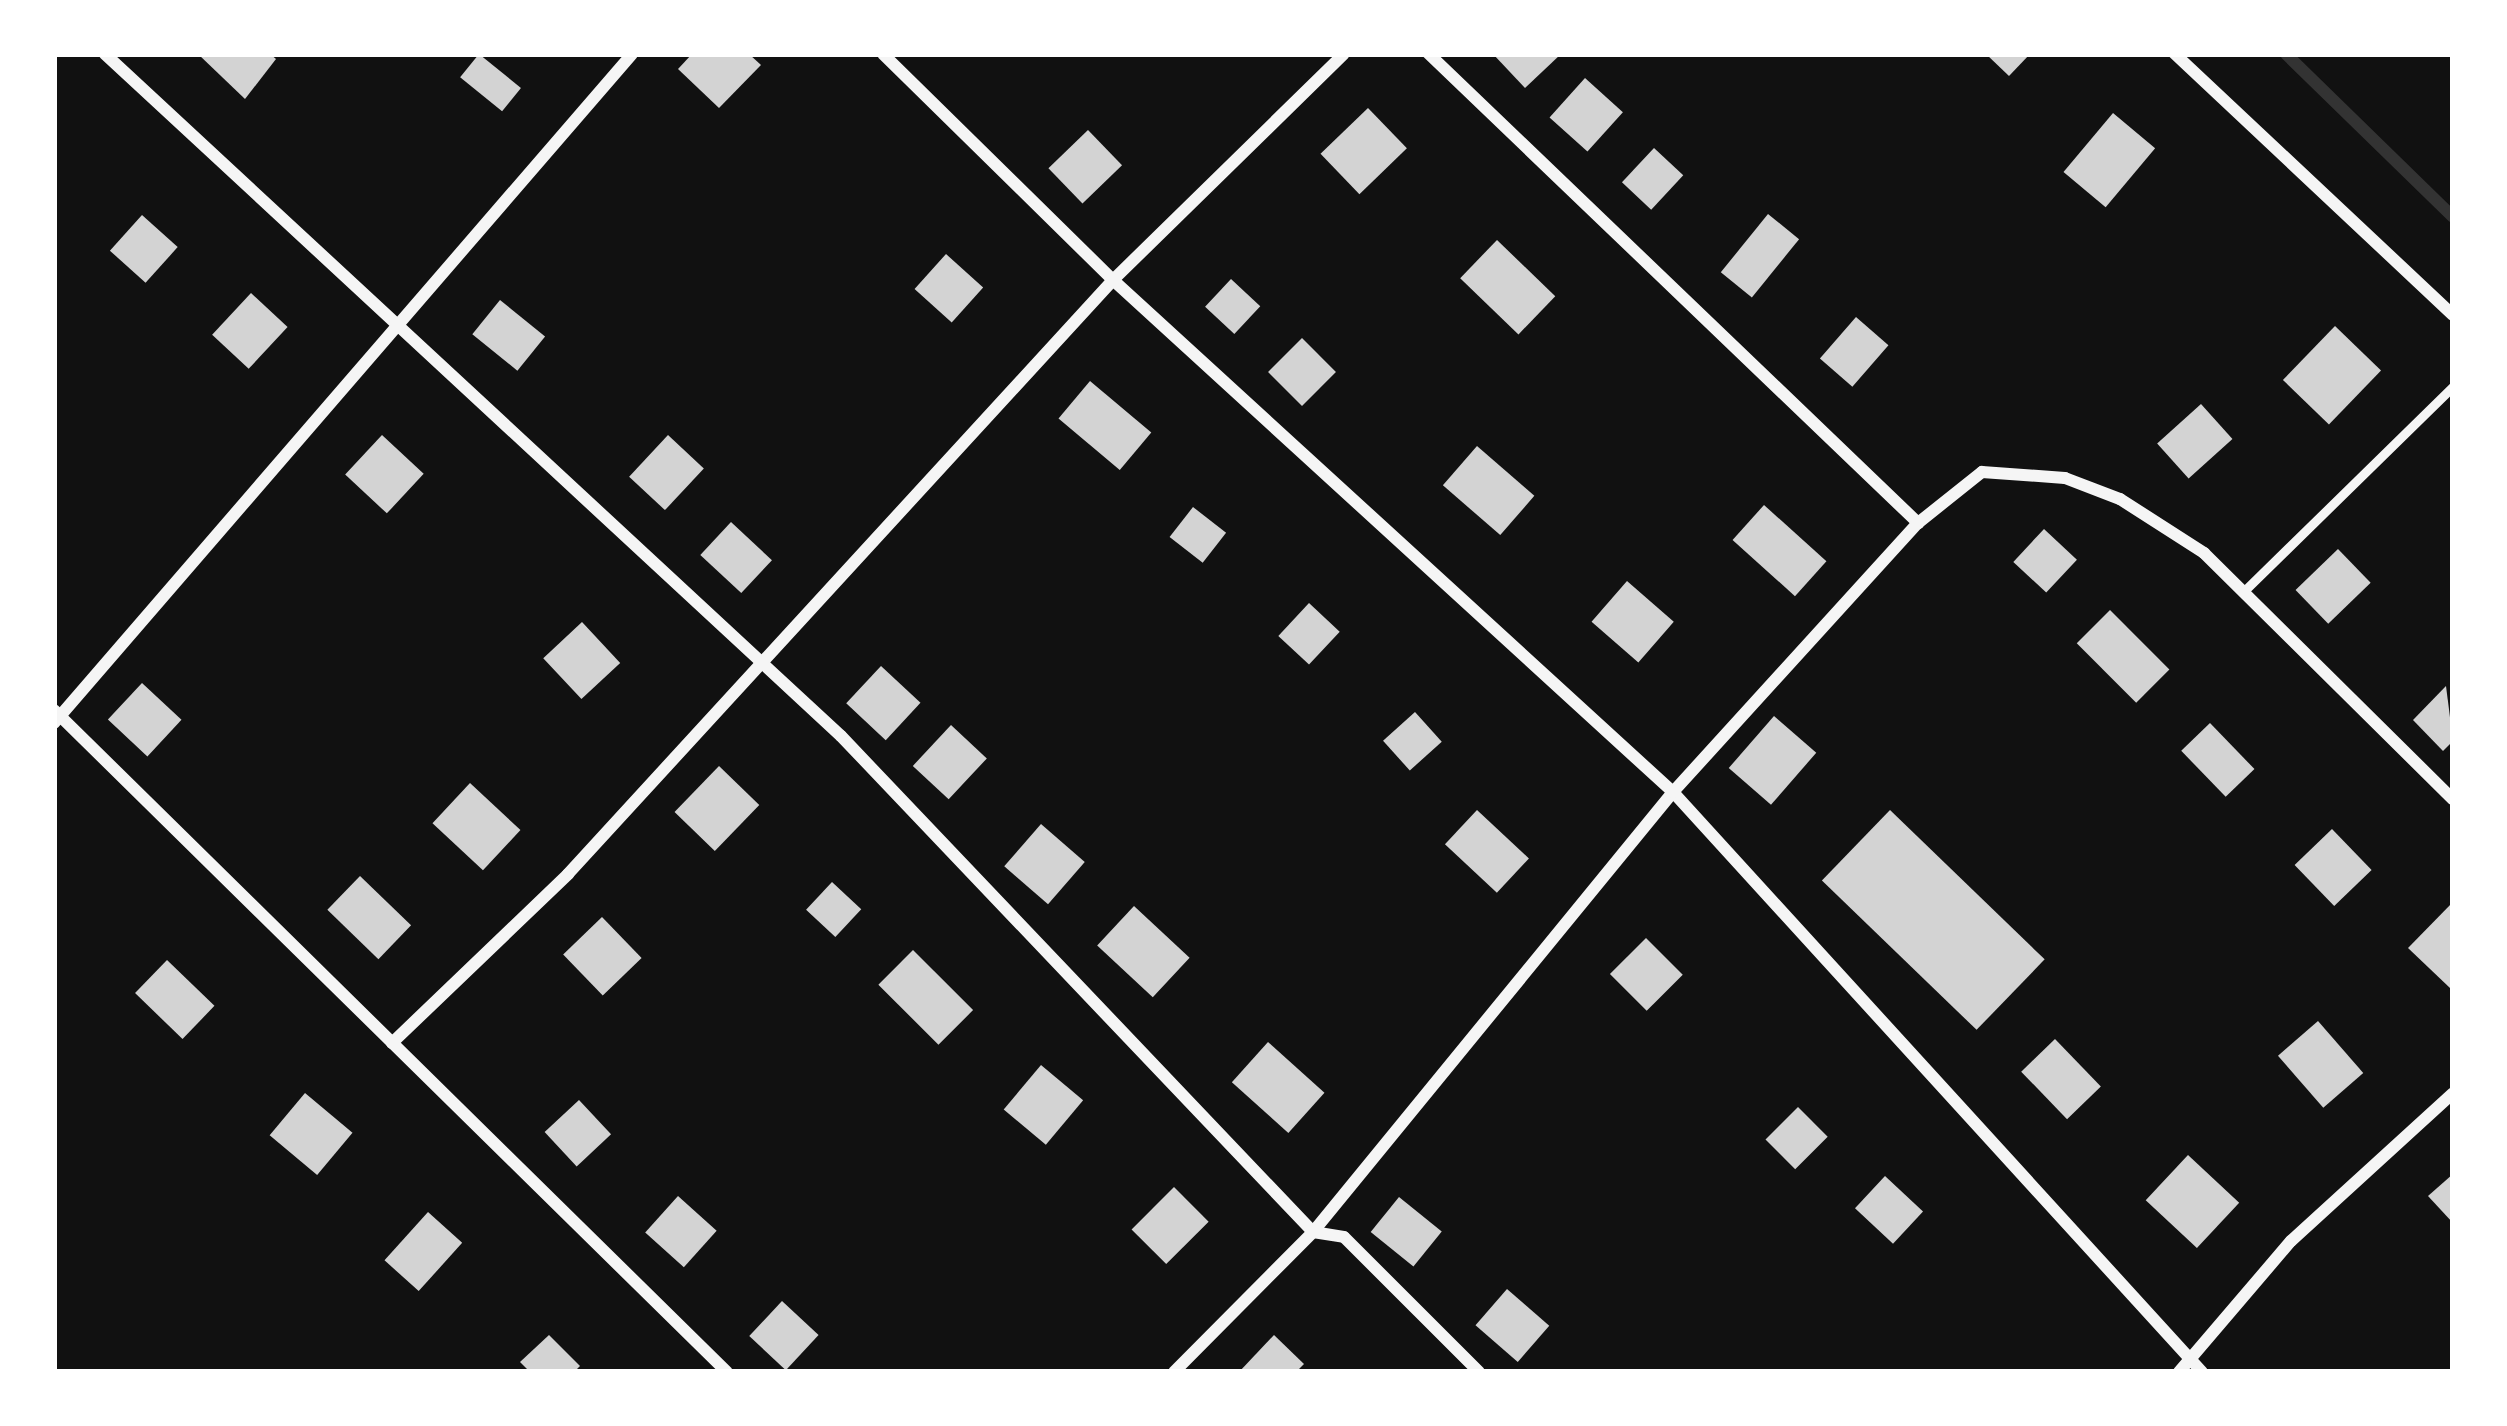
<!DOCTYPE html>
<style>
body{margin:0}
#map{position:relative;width:2507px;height:1426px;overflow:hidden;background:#111;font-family:"Noto Serif",serif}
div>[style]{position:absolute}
.stream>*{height:12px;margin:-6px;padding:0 6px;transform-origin:6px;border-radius:6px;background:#333}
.building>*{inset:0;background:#d3d3d3;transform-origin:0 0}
.service>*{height:9px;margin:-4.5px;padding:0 4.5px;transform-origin:4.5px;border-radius:4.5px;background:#f5f5f5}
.minor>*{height:12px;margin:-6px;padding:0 6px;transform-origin:6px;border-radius:6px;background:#f5f5f5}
span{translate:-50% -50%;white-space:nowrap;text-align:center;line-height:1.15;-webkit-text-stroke:9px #fff;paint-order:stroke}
.frame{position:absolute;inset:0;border:57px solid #fff;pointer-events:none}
</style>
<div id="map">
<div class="stream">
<i style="left:2286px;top:54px;width:233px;rotate:44.3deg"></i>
</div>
<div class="building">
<i style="clip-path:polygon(198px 54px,270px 54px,276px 59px,245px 99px)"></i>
<i style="left:479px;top:54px;width:54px;height:30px;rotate:39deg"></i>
<i style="clip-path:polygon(692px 54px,749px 54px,761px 65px,719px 108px,678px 69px)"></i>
<i style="clip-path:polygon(1493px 54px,1561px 54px,1525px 88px)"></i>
<i style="clip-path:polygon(1986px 54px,2030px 54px,2009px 76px)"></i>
<i style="left:1585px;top:78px;width:51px;height:53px;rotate:42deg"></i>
<i style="left:1368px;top:108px;width:56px;height:66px;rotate:46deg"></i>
<i style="left:2113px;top:113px;width:55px;height:77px;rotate:40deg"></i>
<i style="left:1088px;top:130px;width:49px;height:55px;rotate:46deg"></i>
<i style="left:1654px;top:148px;width:40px;height:47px;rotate:43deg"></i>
<i style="left:1768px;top:214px;width:40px;height:75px;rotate:39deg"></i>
<i style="left:142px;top:215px;width:48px;height:48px;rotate:42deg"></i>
<i style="left:1497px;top:240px;width:81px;height:53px;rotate:44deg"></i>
<i style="left:946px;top:254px;width:50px;height:47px;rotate:42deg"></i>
<i style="left:1231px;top:279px;width:40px;height:38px;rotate:43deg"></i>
<i style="left:251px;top:293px;width:50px;height:57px;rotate:43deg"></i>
<i style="left:500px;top:300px;width:58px;height:44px;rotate:39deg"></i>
<i style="left:1856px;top:317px;width:43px;height:55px;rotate:41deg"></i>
<i style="left:2335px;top:326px;width:64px;height:75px;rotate:44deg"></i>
<i style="left:1302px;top:338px;width:48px;height:48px;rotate:45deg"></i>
<i style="left:1090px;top:381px;width:80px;height:49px;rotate:40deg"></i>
<i style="left:2201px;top:404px;width:47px;height:59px;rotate:48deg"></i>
<i style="left:382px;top:435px;width:57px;height:54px;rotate:43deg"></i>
<i style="left:668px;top:435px;width:49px;height:57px;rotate:43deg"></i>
<i style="left:1477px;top:446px;width:76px;height:52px;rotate:41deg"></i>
<i style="left:1764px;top:505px;width:84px;height:47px;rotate:42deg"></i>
<i style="left:1193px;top:507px;width:42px;height:38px;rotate:38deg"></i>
<i style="left:731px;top:522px;width:56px;height:45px;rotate:43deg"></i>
<i style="left:2044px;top:529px;width:45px;height:45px;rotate:43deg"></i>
<i style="left:2338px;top:549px;width:47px;height:59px;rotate:46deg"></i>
<i style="left:1627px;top:581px;width:62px;height:54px;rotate:41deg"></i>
<i style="left:1309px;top:603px;width:42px;height:45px;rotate:43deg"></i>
<i style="left:2110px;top:610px;width:84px;height:47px;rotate:45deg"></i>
<i style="left:582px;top:622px;width:56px;height:53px;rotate:47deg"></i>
<i style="left:881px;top:666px;width:54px;height:51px;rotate:43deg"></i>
<i style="left:142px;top:683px;width:54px;height:50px;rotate:43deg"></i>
<i style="clip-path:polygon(2446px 686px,2453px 741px,2443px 751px,2413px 720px)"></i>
<i style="left:1415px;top:712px;width:40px;height:43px;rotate:48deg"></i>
<i style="left:1774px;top:716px;width:56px;height:69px;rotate:41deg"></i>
<i style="left:2210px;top:723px;width:64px;height:40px;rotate:46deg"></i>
<i style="left:951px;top:725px;width:49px;height:56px;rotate:43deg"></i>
<i style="left:719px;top:766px;width:56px;height:64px;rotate:44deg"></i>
<i style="left:470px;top:783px;width:69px;height:55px;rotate:43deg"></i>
<i style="left:1477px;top:810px;width:71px;height:47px;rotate:43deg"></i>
<i style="left:1890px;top:810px;width:215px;height:98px;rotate:44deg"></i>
<i style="left:1041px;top:824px;width:58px;height:56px;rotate:41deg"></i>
<i style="left:2332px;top:829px;width:57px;height:52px;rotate:46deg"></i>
<i style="left:360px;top:876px;width:71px;height:47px;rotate:44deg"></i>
<i style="left:832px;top:882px;width:40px;height:38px;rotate:43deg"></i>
<i style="clip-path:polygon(2453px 902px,2453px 985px,2450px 988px,2408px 948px)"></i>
<i style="left:1134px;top:906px;width:76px;height:54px;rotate:43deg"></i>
<i style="left:602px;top:917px;width:57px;height:54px;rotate:46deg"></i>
<i style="left:1646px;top:938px;width:52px;height:51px;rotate:45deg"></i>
<i style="left:913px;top:950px;width:85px;height:49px;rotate:45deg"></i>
<i style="left:167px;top:960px;width:66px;height:46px;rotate:44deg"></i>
<i style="left:2318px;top:1021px;width:69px;height:53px;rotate:49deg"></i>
<i style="left:2055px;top:1039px;width:66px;height:47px;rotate:46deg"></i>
<i style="left:1268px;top:1042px;width:76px;height:54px;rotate:42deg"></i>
<i style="left:1041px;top:1065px;width:55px;height:58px;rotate:40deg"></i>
<i style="left:305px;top:1093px;width:62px;height:55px;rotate:40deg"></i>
<i style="left:579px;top:1100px;width:47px;height:47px;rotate:47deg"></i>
<i style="left:1798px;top:1107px;width:42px;height:46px;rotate:45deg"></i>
<i style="left:2188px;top:1155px;width:70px;height:62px;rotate:43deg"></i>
<i style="clip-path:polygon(2453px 1174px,2453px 1223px,2428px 1196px)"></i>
<i style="left:1885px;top:1176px;width:52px;height:44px;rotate:43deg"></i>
<i style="left:1174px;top:1187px;width:49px;height:60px;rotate:45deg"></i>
<i style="left:678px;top:1196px;width:52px;height:49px;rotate:42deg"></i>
<i style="left:1399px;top:1197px;width:55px;height:45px;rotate:39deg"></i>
<i style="left:428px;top:1212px;width:46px;height:65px;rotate:42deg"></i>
<i style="left:1507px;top:1289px;width:56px;height:48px;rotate:41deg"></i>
<i style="left:782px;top:1301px;width:50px;height:48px;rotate:43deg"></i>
<i style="clip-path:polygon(549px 1335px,580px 1366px,574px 1372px,530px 1372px,520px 1362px)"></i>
<i style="clip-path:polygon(1274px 1335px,1304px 1364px,1296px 1372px,1239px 1372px)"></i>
</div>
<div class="service">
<i style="left:2243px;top:592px;width:294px;rotate:-44.4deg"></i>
</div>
<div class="minor">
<i style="left:105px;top:54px;width:1003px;rotate:42.82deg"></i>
<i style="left:841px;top:736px;width:685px;rotate:46.42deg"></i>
<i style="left:1313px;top:1232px;width:31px;rotate:9deg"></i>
<i style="left:1344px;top:1237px;width:191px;rotate:45deg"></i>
<i style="left:883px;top:54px;width:322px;rotate:44.5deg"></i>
<i style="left:1113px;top:280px;width:759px;rotate:42.44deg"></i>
<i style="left:1673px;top:792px;width:785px;rotate:47.63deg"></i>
<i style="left:1429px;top:54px;width:678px;rotate:43.8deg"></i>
<i style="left:1918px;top:523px;width:82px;rotate:-38.6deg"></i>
<i style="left:1982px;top:472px;width:83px;rotate:4.1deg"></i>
<i style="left:2065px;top:478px;width:59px;rotate:20.9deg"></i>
<i style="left:2120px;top:499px;width:100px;rotate:32.7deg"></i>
<i style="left:2204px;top:553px;width:350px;rotate:44.7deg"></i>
<i style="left:2175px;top:54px;width:381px;rotate:43.2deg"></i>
<i style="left:54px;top:710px;width:944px;rotate:44.53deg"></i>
<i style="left:54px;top:723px;width:884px;rotate:-49.17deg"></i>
<i style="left:392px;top:1043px;width:244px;rotate:-43.8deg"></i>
<i style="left:568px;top:874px;width:806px;rotate:-47.46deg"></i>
<i style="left:1113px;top:280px;width:323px;rotate:-44.4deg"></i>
<i style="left:1174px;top:1372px;width:197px;rotate:-45.2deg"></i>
<i style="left:1313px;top:1232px;width:569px;rotate:-50.71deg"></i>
<i style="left:1673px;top:792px;width:364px;rotate:-47.7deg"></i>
<i style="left:2179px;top:1372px;width:172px;rotate:-49.5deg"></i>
<i style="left:2291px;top:1241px;width:219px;rotate:-42.4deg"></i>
</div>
<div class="frame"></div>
</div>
